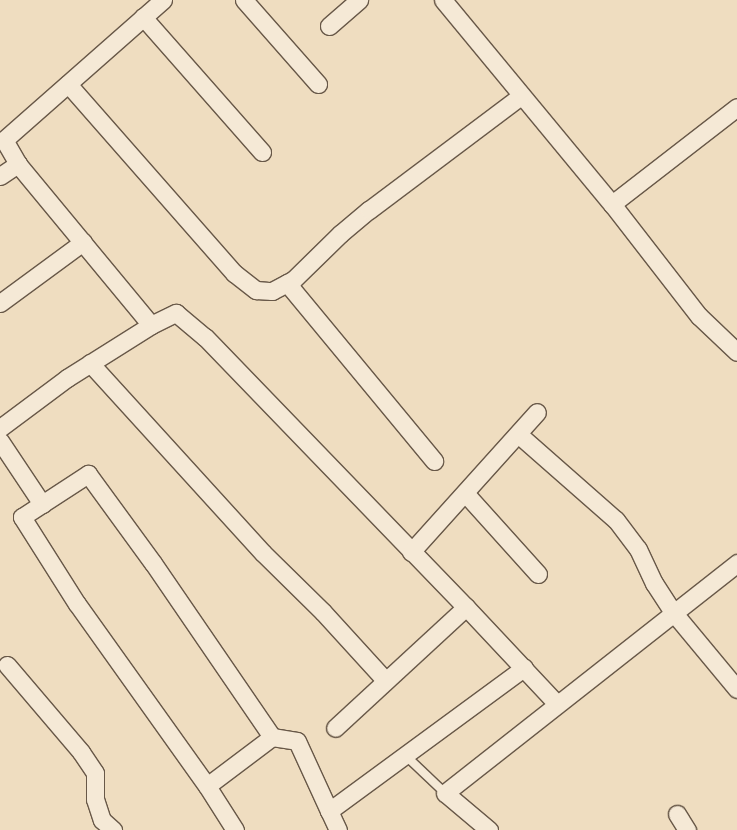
<!DOCTYPE html>
<style>
body{margin:0}
#map{position:relative;width:737px;height:830px;overflow:hidden;background:#efddc0;font-family:"Libre Bodoni",serif}
div>[style]{position:absolute}
.roads{filter:drop-shadow(1px 0 #685848) drop-shadow(-1px 0 #685848) drop-shadow(0 1px #685848) drop-shadow(0 -1px #685848)}
.lane>*{height:8px;margin:-4px;padding:0 4px;transform-origin:4px;border-radius:4px;background:#f5e9d6}
.street>*{height:17px;margin:-8.5px;padding:0 8.5px;transform-origin:8.5px;border-radius:8.5px;background:#f5e9d6}
span{translate:-50% -50%;white-space:nowrap;text-align:center;line-height:1.15;-webkit-text-stroke:3.5px #f5e9d6;paint-order:stroke}
</style>
<div id="map">
<div class="roads">
<div class="lane">
<i style="left:405px;top:755px;width:55px;rotate:43.5deg"></i>
</div>
<div class="street">
<i style="left:244px;top:0;width:112px;rotate:48.6deg"></i>
<i style="left:443px;top:0;width:265px;rotate:50.4deg"></i>
<i style="left:612px;top:204px;width:142px;rotate:52.2deg"></i>
<i style="left:699px;top:316px;width:52px;rotate:43.5deg"></i>
<i style="left:143px;top:17px;width:180px;rotate:48.6deg"></i>
<i style="left:329px;top:26px;width:40px;rotate:-41deg"></i>
<i style="left:68px;top:84px;width:252px;rotate:48.7deg"></i>
<i style="left:234px;top:273px;width:28px;rotate:38deg"></i>
<i style="left:256px;top:290px;width:16px;rotate:4deg"></i>
<i style="left:272px;top:291px;width:24px;rotate:-28deg"></i>
<i style="left:293px;top:280px;width:66px;rotate:-44.4deg"></i>
<i style="left:340px;top:234px;width:38px;rotate:-40deg"></i>
<i style="left:369px;top:210px;width:190px;rotate:-36.9deg"></i>
<i style="left:0;top:176px;width:22px;rotate:-34deg"></i>
<i style="left:18px;top:164px;width:28px;rotate:-120deg"></i>
<i style="left:4px;top:140px;width:212px;rotate:-41.4deg"></i>
<i style="left:612px;top:204px;width:158px;rotate:-37.8deg"></i>
<i style="left:287px;top:283px;width:231px;rotate:50.4deg"></i>
<i style="left:0;top:303px;width:103px;rotate:-36.3deg"></i>
<i style="left:151px;top:325px;width:28px;rotate:-26deg"></i>
<i style="left:176px;top:313px;width:38px;rotate:40deg"></i>
<i style="left:205px;top:337px;width:376px;rotate:46deg"></i>
<i style="left:466px;top:607px;width:178px;rotate:137.3deg"></i>
<i style="left:90px;top:363px;width:257px;rotate:47.7deg"></i>
<i style="left:263px;top:553px;width:84px;rotate:44.5deg"></i>
<i style="left:323px;top:612px;width:93px;rotate:47.6deg"></i>
<i style="left:0;top:428px;width:84px;rotate:-36.7deg"></i>
<i style="left:67px;top:378px;width:99px;rotate:-32.2deg"></i>
<i style="left:151px;top:325px;width:209px;rotate:-129.6deg"></i>
<i style="left:518px;top:434px;width:130px;rotate:41.3deg"></i>
<i style="left:616px;top:520px;width:36px;rotate:53deg"></i>
<i style="left:638px;top:549px;width:38px;rotate:65deg"></i>
<i style="left:654px;top:583px;width:35px;rotate:57deg"></i>
<i style="left:673px;top:612px;width:100px;rotate:50.3deg"></i>
<i style="left:0;top:441px;width:76px;rotate:56.3deg"></i>
<i style="left:88px;top:474px;width:110px;rotate:53.9deg"></i>
<i style="left:153px;top:563px;width:211px;rotate:55.6deg"></i>
<i style="left:272px;top:737px;width:81px;rotate:143deg"></i>
<i style="left:207px;top:786px;width:224px;rotate:-125.5deg"></i>
<i style="left:77px;top:604px;width:103px;rotate:-122.3deg"></i>
<i style="left:22px;top:517px;width:79px;rotate:-33.1deg"></i>
<i style="left:465px;top:493px;width:109px;rotate:48deg"></i>
<i style="left:411px;top:552px;width:188px;rotate:-48deg"></i>
<i style="left:466px;top:607px;width:132px;rotate:46.8deg"></i>
<i style="left:7px;top:665px;width:114px;rotate:49.6deg"></i>
<i style="left:81px;top:752px;width:25px;rotate:56deg"></i>
<i style="left:95px;top:773px;width:26px;rotate:90deg"></i>
<i style="left:95px;top:799px;width:22px;rotate:72deg"></i>
<i style="left:102px;top:820px;width:15px;rotate:42deg"></i>
<i style="left:272px;top:737px;width:25px;rotate:9deg"></i>
<i style="left:297px;top:741px;width:77px;rotate:65.4deg"></i>
<i style="left:207px;top:786px;width:52px;rotate:57.5deg"></i>
<i style="left:677px;top:814px;width:19px;rotate:58deg"></i>
<i style="left:338px;top:830px;width:21px;rotate:-115deg"></i>
<i style="left:329px;top:811px;width:242px;rotate:-36.3deg"></i>
<i style="left:489px;top:830px;width:57px;rotate:-139.9deg"></i>
<i style="left:445px;top:793px;width:372px;rotate:-38.2deg"></i>
</div>
</div>
</div>
